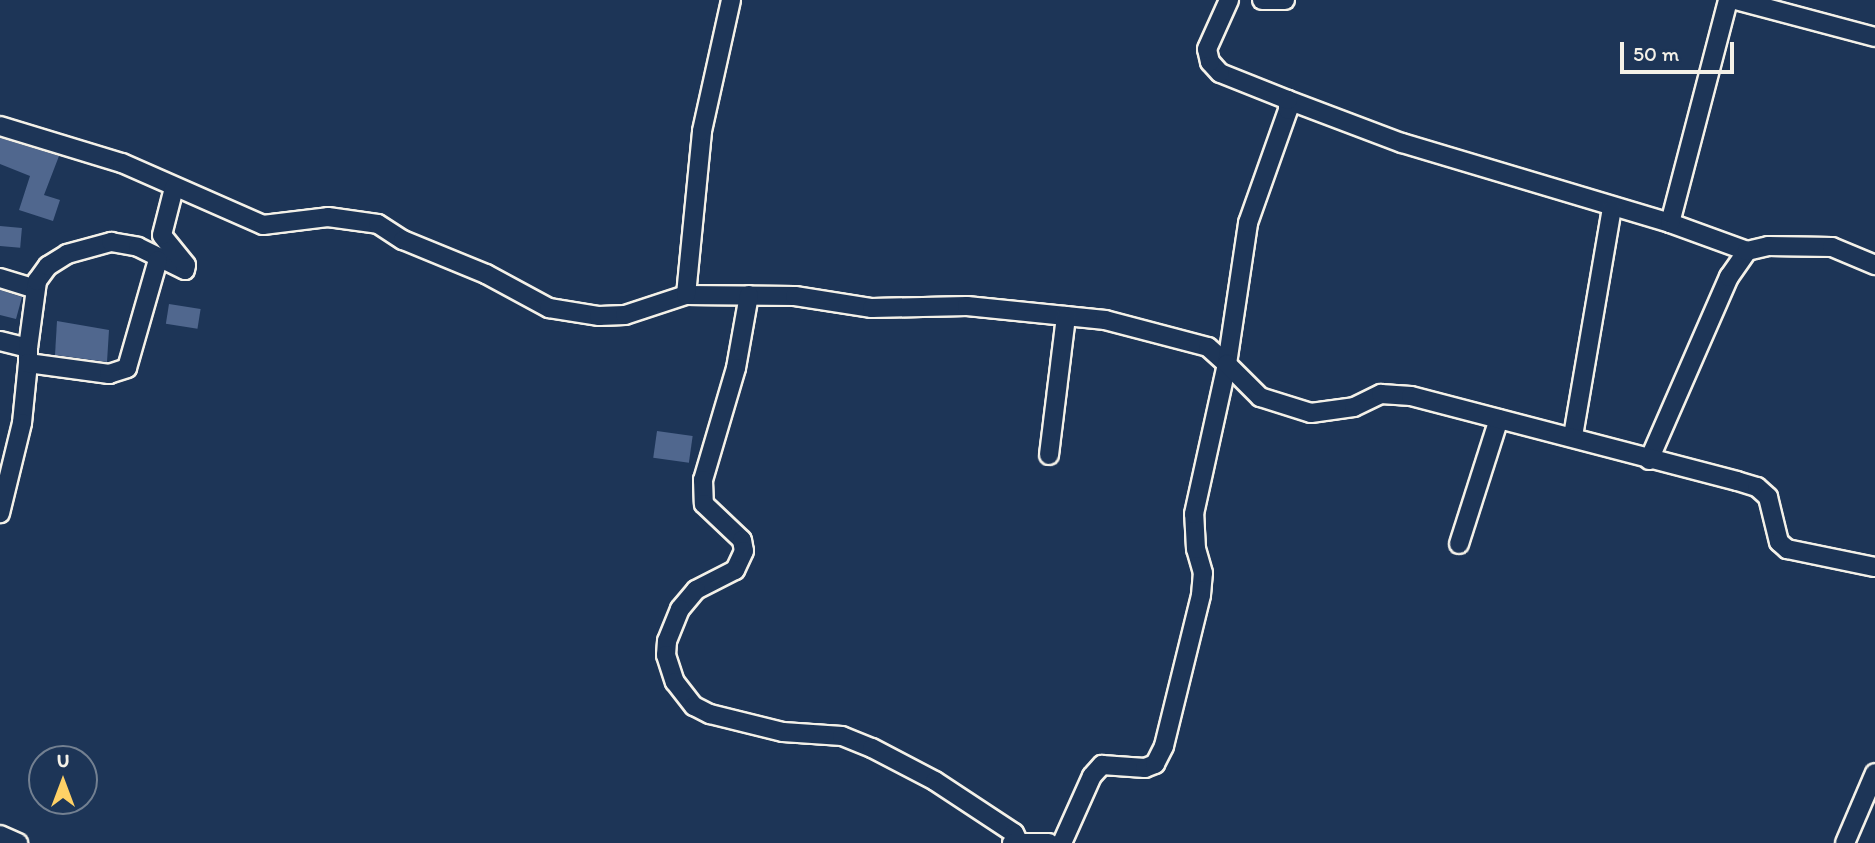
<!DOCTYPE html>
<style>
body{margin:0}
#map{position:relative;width:1875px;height:843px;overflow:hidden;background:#1d3557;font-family:Itim,sans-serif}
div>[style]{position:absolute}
.building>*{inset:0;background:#50678e;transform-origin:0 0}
.roads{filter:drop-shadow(2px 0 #f4f1e8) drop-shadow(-2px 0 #f4f1e8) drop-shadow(0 2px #f4f1e8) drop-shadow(0 -2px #f4f1e8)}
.minor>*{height:18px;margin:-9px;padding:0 9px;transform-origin:9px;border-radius:9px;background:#1d3557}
span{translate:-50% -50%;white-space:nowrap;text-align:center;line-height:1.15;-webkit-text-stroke:6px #1d3557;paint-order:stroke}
.north{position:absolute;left:28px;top:745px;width:70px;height:70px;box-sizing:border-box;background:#1d3557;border:2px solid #738091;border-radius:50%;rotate:0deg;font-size:19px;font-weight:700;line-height:28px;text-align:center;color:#f4f1e8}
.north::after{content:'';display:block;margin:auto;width:24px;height:32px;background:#ffd166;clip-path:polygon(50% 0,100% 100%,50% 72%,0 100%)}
.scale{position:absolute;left:1620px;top:42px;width:114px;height:32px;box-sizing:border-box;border:4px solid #f4f1e8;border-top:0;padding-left:9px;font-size:21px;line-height:24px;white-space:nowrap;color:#f4f1e8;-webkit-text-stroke:5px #1d3557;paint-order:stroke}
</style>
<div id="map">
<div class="building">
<i style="clip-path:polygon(0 138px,59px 156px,44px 195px,60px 200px,53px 221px,19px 210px,30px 176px,0 164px)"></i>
<i style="left:0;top:226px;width:22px;height:20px;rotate:5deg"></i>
<i style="clip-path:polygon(0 290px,22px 297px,16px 319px,0 315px)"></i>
<i style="left:169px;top:304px;width:32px;height:20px;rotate:9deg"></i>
<i style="clip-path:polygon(57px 321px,109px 330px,107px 362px,55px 355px)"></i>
<i style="left:657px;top:431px;width:36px;height:27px;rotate:8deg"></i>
</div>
<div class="roads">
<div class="minor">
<i style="left:1262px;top:0;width:23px"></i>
<i style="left:1736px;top:0;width:144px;rotate:14.9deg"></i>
<i style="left:1288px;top:100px;width:122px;rotate:20.7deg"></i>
<i style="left:1402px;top:143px;width:280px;rotate:16.6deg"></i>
<i style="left:1670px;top:223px;width:82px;rotate:20deg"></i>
<i style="left:0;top:126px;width:127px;rotate:16.9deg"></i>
<i style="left:122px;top:163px;width:154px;rotate:23.7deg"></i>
<i style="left:263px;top:225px;width:65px;rotate:-7deg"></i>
<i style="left:328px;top:217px;width:50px;rotate:8deg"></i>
<i style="left:378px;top:224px;width:30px;rotate:33deg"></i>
<i style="left:403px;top:240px;width:90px;rotate:22.3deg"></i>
<i style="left:486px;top:274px;width:72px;rotate:28.4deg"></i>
<i style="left:549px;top:308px;width:51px;rotate:9.1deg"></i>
<i style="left:599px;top:316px;width:26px;rotate:-2deg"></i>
<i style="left:625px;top:315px;width:64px;rotate:-18.2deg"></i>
<i style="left:686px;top:295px;width:109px;rotate:0.5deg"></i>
<i style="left:795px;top:296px;width:78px;rotate:8.9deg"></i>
<i style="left:872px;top:308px;width:95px;rotate:-1.2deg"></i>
<i style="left:967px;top:306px;width:139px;rotate:5.8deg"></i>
<i style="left:1105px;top:320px;width:106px;rotate:14.7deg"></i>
<i style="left:1208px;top:347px;width:25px;rotate:42deg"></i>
<i style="left:1227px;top:364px;width:143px;rotate:-81.5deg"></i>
<i style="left:1248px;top:223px;width:120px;rotate:-70.5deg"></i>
<i style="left:1288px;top:110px;width:10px;rotate:-90deg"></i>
<i style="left:1288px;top:100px;width:73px;rotate:-158.3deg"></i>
<i style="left:1220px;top:73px;width:15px;rotate:-132deg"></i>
<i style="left:1210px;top:62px;width:13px;rotate:-103deg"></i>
<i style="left:1207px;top:49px;width:54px;rotate:-65.8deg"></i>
<i style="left:1670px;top:223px;width:230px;rotate:-75.4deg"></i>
<i style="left:0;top:278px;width:37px;rotate:17deg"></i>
<i style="left:686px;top:295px;width:165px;rotate:-84.4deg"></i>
<i style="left:702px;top:131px;width:134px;rotate:-77.5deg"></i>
<i style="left:749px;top:295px;width:74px;rotate:100.1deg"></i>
<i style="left:736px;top:368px;width:117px;rotate:106.4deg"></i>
<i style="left:703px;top:480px;width:24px;rotate:88deg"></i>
<i style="left:704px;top:504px;width:52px;rotate:43.5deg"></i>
<i style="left:742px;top:540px;width:11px;rotate:80deg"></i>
<i style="left:744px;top:551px;width:21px;rotate:115deg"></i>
<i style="left:735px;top:570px;width:44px;rotate:152.9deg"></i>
<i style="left:696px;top:590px;width:25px;rotate:130deg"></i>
<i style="left:680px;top:609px;width:35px;rotate:112deg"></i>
<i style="left:667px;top:641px;width:14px;rotate:94deg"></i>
<i style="left:666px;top:655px;width:28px;rotate:72deg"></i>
<i style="left:675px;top:682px;width:31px;rotate:52deg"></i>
<i style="left:694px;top:706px;width:18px;rotate:27deg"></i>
<i style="left:710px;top:714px;width:75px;rotate:13.9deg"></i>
<i style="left:783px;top:732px;width:59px;rotate:3.9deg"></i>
<i style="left:842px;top:736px;width:32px;rotate:22deg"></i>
<i style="left:872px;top:748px;width:71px;rotate:27.6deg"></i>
<i style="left:935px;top:781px;width:95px;rotate:33.4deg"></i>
<i style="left:1014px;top:833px;width:9px;rotate:63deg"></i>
<i style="left:0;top:341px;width:29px;rotate:14deg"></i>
<i style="left:28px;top:348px;width:15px;rotate:90deg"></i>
<i style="left:28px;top:363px;width:60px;rotate:95.7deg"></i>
<i style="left:22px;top:423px;width:93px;rotate:103.7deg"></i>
<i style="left:28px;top:348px;width:68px;rotate:-82.3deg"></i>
<i style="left:37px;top:281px;width:19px;rotate:-54deg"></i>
<i style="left:48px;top:266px;width:22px;rotate:-32deg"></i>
<i style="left:67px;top:254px;width:46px;rotate:-15.3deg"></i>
<i style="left:111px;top:242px;width:27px;rotate:10deg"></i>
<i style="left:138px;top:247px;width:52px;rotate:26.1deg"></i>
<i style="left:185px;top:270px;width:5px;rotate:-79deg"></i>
<i style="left:186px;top:265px;width:38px;rotate:-129deg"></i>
<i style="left:162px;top:235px;width:49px;rotate:-75.7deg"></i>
<i style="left:28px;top:363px;width:82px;rotate:7.7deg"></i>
<i style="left:109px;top:374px;width:19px;rotate:-18deg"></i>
<i style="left:127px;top:368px;width:112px;rotate:-74deg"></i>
<i style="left:1573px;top:436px;width:230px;rotate:-80.3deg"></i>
<i style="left:1049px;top:455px;width:140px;rotate:-83deg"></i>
<i style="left:1649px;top:460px;width:200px;rotate:-66.4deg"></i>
<i style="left:1729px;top:277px;width:32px;rotate:-55deg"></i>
<i style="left:1747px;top:251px;width:22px;rotate:-13deg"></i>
<i style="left:1768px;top:246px;width:64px;rotate:0.9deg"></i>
<i style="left:1832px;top:247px;width:47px;rotate:22.7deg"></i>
<i style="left:1459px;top:544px;width:131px;rotate:-72.3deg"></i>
<i style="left:0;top:835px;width:20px;rotate:24deg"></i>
<i style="left:1012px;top:843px;width:37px"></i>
<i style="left:1062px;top:843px;width:73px;rotate:-65.9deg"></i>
<i style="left:1092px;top:776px;width:15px;rotate:-48deg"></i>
<i style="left:1102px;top:765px;width:43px;rotate:4deg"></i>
<i style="left:1145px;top:768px;width:11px;rotate:-22deg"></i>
<i style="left:1155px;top:764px;width:20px;rotate:-63deg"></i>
<i style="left:1164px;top:746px;width:155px;rotate:-76.2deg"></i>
<i style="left:1201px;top:595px;width:22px;rotate:-85deg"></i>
<i style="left:1203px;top:573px;width:25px;rotate:-106deg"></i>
<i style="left:1196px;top:549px;width:35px;rotate:-93deg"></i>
<i style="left:1194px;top:514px;width:154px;rotate:-77.6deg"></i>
<i style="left:1227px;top:364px;width:47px;rotate:45deg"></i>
<i style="left:1260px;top:397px;width:53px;rotate:17.4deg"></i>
<i style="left:1311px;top:413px;width:43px;rotate:-7.9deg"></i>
<i style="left:1354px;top:407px;width:30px;rotate:-26deg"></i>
<i style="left:1381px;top:394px;width:30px;rotate:4deg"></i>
<i style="left:1411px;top:396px;width:337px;rotate:14.6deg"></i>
<i style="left:1737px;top:481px;width:21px;rotate:17deg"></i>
<i style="left:1757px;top:487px;width:15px;rotate:42deg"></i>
<i style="left:1768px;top:497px;width:46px;rotate:76.3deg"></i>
<i style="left:1779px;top:542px;width:11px;rotate:41deg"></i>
<i style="left:1787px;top:549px;width:90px;rotate:11.6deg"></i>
<i style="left:1845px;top:843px;width:76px;rotate:-66.8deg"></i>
</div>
</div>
<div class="north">U</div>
<div class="scale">50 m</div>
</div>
